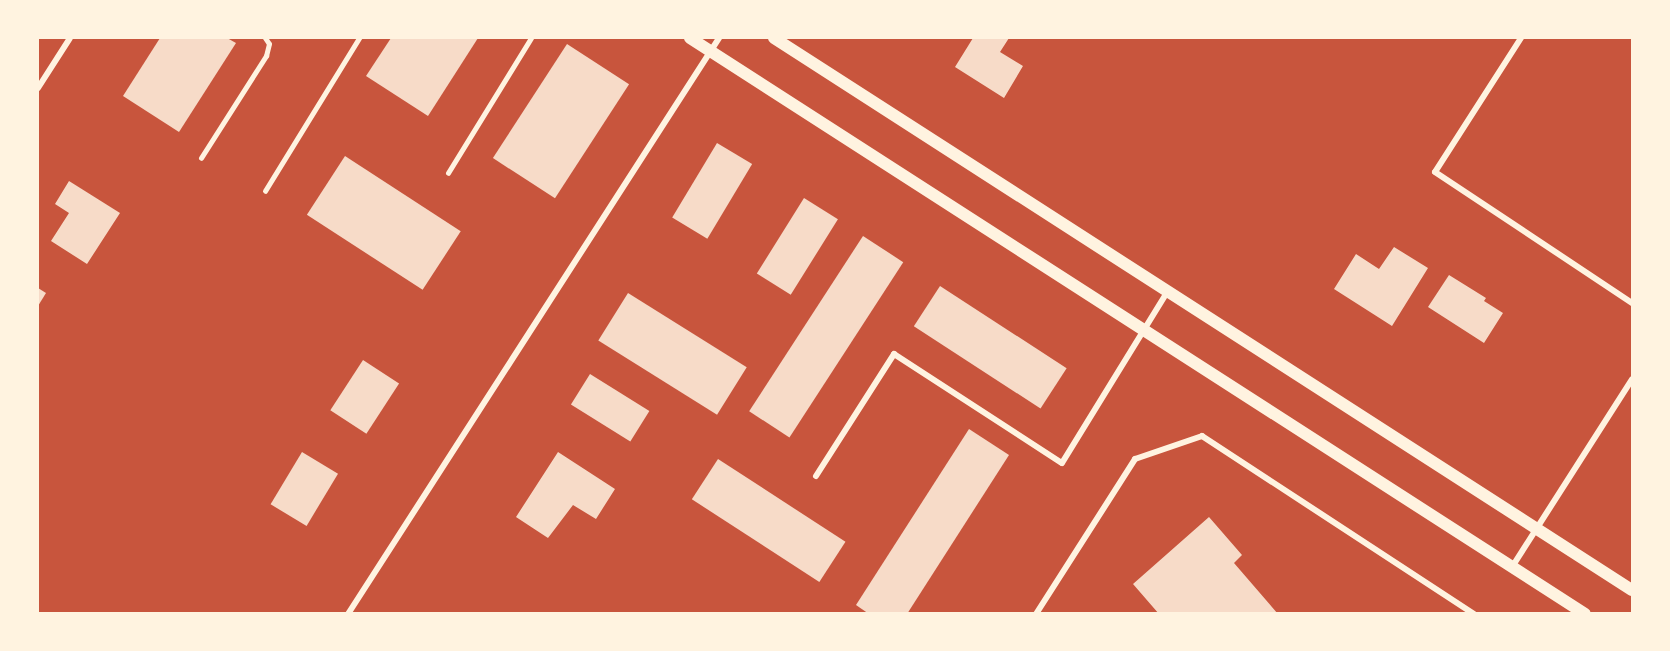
<!DOCTYPE html>
<style>
body{margin:0}
#map{position:relative;width:1670px;height:651px;overflow:hidden;background:#c8553d;font-family:"Crimson Pro",serif}
div>[style]{position:absolute}
.building>*{inset:0;background:#f7dbc8;transform-origin:0 0}
.service>*{height:4.5px;margin:-2.25px;padding:0 2.25px;transform-origin:2.25px;border-radius:2.25px;background:#fff3e0}
.minor>*{height:6px;margin:-3px;padding:0 3px;transform-origin:3px;border-radius:3px;background:#fff3e0}
.secondary>*{height:12px;margin:-6px;padding:0 6px;transform-origin:6px;border-radius:6px;background:#fff3e0}
span{translate:-50% -50%;white-space:nowrap;text-align:center;line-height:1.15;-webkit-text-stroke:4.5px #fff3e0;paint-order:stroke}
.frame{position:absolute;inset:0;border:39px solid #fff3e0;pointer-events:none}
</style>
<div id="map">
<div class="building">
<i style="clip-path:polygon(160px 38px,227px 38px,236px 43px,179px 132px,123px 96px)"></i>
<i style="clip-path:polygon(391px 38px,478px 38px,428px 116px,366px 76px)"></i>
<i style="clip-path:polygon(973px 38px,1009px 38px,1000px 52px,1023px 66px,1004px 98px,955px 67px)"></i>
<i style="left:567px;top:44px;width:74px;height:136px;rotate:33deg"></i>
<i style="left:717px;top:143px;width:41px;height:87px;rotate:31deg"></i>
<i style="left:345px;top:156px;width:138px;height:70px;rotate:33deg"></i>
<i style="clip-path:polygon(69px 181px,120px 213px,87px 264px,51px 241px,69px 213px,55px 204px)"></i>
<i style="left:804px;top:198px;width:40px;height:89px;rotate:32deg"></i>
<i style="left:863px;top:236px;width:48px;height:209px;rotate:33deg"></i>
<i style="clip-path:polygon(1394px 247px,1428px 268px,1392px 326px,1334px 289px,1356px 254px,1379px 269px)"></i>
<i style="clip-path:polygon(1449px 275px,1486px 298px,1484px 301px,1503px 313px,1484px 343px,1428px 307px)"></i>
<i style="left:940px;top:286px;width:151px;height:48px;rotate:33deg"></i>
<i style="clip-path:polygon(38px 288px,46px 293px,38px 306px)"></i>
<i style="left:628px;top:293px;width:140px;height:56px;rotate:32deg"></i>
<i style="left:363px;top:360px;width:43px;height:60px;rotate:33deg"></i>
<i style="left:590px;top:374px;width:70px;height:36px;rotate:32deg"></i>
<i style="clip-path:polygon(969px 429px,1009px 455px,907px 614px,869px 614px,856px 605px)"></i>
<i style="left:302px;top:452px;width:42px;height:61px;rotate:31deg"></i>
<i style="clip-path:polygon(558px 452px,615px 489px,596px 519px,573px 505px,548px 538px,516px 517px)"></i>
<i style="left:718px;top:459px;width:152px;height:48px;rotate:33deg"></i>
<i style="clip-path:polygon(1209px 517px,1242px 555px,1234px 563px,1278px 614px,1159px 614px,1133px 584px)"></i>
</div>
<div class="service">
<i style="left:201px;top:158px;width:121px;rotate:-57.5deg"></i>
<i style="left:266px;top:56px;width:12px;rotate:-76deg"></i>
<i style="left:269px;top:44px;width:7px;rotate:-124deg"></i>
<i style="left:448px;top:173px;width:158px;rotate:-58.4deg"></i>
<i style="left:265px;top:191px;width:180px;rotate:-58.4deg"></i>
</div>
<div class="minor">
<i style="left:1521px;top:38px;width:159px;rotate:122.7deg"></i>
<i style="left:1435px;top:172px;width:237px;rotate:33.6deg"></i>
<i style="left:38px;top:88px;width:59px;rotate:-57.4deg"></i>
<i style="left:816px;top:476px;width:145px;rotate:-57.4deg"></i>
<i style="left:894px;top:354px;width:200px;rotate:33deg"></i>
<i style="left:1062px;top:463px;width:202px;rotate:-58.4deg"></i>
<i style="left:1512px;top:567px;width:223px;rotate:-57.4deg"></i>
<i style="left:348px;top:614px;width:685px;rotate:-57.21deg"></i>
<i style="left:1036px;top:614px;width:184px;rotate:-57.4deg"></i>
<i style="left:1135px;top:459px;width:71px;rotate:-18.9deg"></i>
<i style="left:1202px;top:436px;width:325px;rotate:33.2deg"></i>
</div>
<div class="secondary">
<i style="left:690px;top:38px;width:1064px;rotate:32.76deg"></i>
<i style="left:774px;top:38px;width:1020px;rotate:32.76deg"></i>
</div>
<div class="frame"></div>
</div>
